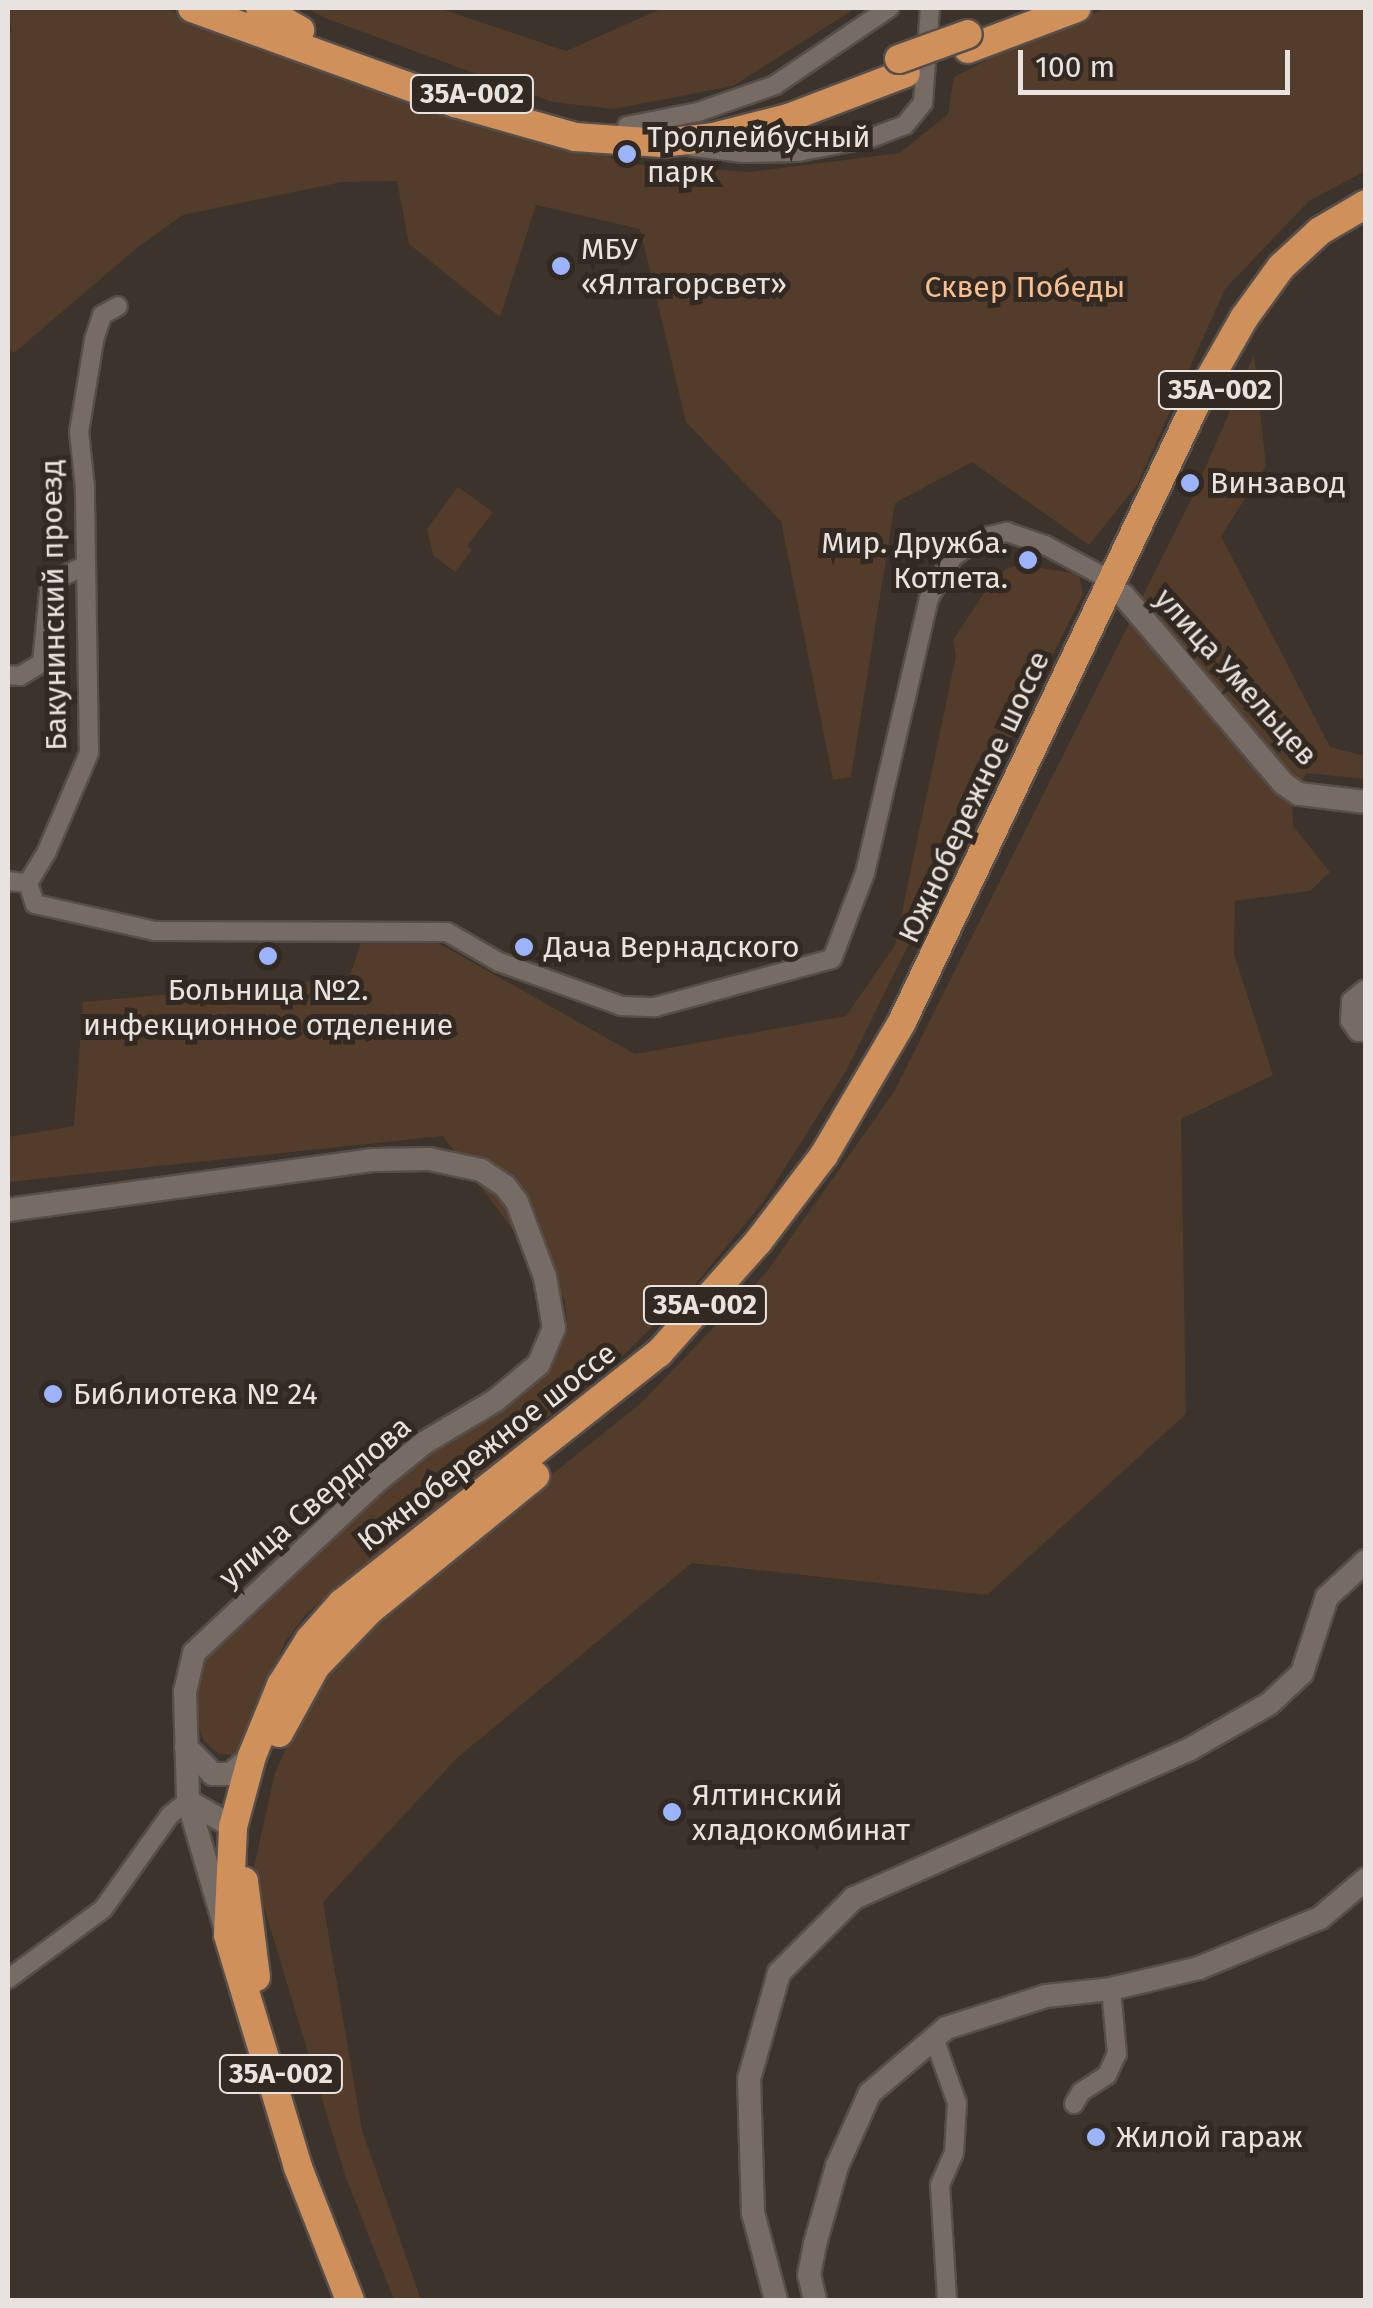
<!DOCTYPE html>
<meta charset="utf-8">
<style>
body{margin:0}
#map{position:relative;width:1373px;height:2308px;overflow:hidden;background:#3b332c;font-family:"Fira Sans",sans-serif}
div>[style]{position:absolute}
.green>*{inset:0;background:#533c29}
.roads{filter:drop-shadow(2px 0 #564e4a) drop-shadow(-2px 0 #564e4a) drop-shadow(0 2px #564e4a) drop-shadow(0 -2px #564e4a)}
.minor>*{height:18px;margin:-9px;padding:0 9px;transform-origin:9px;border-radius:9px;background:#766c65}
.secondary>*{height:22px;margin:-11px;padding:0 11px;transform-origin:11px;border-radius:11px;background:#766c65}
.trunk>*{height:28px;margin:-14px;padding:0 14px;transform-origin:14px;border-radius:14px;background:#d0905a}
.bridges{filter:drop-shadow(2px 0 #564e4a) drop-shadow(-2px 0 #564e4a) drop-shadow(0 2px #564e4a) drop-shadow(0 -2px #564e4a)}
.trunk-bridge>*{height:28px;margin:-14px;padding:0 14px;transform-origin:14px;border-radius:14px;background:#d0905a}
.dots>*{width:28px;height:28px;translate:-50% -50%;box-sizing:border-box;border:5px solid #312922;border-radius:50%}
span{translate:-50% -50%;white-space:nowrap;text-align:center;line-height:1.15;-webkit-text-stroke:10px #312922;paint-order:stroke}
.shield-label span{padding:2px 8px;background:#312922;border:2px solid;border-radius:8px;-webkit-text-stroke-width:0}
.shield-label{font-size:28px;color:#e9e3df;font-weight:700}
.poi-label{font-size:30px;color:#e9e3df}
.left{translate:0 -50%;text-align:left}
.right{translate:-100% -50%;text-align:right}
.park-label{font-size:30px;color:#f9bf90}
.street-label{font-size:30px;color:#e9e3df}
.frame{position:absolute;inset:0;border:10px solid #e9e3df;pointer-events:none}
.scale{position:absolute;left:1018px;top:50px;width:272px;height:45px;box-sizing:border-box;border:5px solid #e9e3df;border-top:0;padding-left:12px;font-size:30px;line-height:35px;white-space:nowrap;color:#e9e3df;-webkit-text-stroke:8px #312922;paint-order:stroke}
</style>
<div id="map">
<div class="green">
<i style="clip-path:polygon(8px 8px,164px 8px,252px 47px,543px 130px,630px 164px,750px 172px,900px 153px,948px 114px,954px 77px,1044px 30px,1109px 8px,1365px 8px,1365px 171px,1309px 201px,1225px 289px,1137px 485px,1089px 545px,972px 462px,895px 503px,851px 777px,833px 780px,781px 521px,686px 422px,640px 229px,536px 205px,500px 317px,409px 244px,397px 181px,342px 182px,183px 215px,138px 247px,14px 353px,8px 349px,8px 34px,12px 32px)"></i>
<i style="clip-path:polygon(307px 8px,439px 8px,566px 51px,663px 8px,856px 8px,733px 86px,614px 109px,552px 102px,325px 18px)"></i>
<i style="clip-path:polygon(1254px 355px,1266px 466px,1221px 536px,1330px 747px,1365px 756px,1365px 779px,1306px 773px,1292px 800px,1293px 826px,1330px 872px,1310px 891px,1235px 901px,1234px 954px,1273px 1075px,1181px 1119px,1186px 1414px,987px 1595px,692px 1563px,457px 1758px,323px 1902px,362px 2130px,421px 2300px,394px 2300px,345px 2175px,253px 1871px,275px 1773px,314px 1686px,391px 1603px,640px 1404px,765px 1274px,894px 1092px,1194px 494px)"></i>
<i style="clip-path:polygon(458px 487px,493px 512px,467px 546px,472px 550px,455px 572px,433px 555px,427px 529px)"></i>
<i style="clip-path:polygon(1023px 565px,1079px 574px,1083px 594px,846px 1071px,764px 1201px,694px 1286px,624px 1355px,307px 1613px,285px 1642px,240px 1744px,233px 1755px,219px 1754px,204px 1741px,196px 1720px,195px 1684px,201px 1661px,415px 1459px,555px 1354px,567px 1327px,565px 1300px,443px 1136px,8px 1182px,8px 1137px,74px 1126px,83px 1002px,349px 978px,362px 940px,433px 940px,635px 1054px,846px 1016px,895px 945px,956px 656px,953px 640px,992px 581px,1008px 568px)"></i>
</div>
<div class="roads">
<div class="minor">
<i style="left:627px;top:126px;width:72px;rotate:-11.2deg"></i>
<i style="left:698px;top:112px;width:82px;rotate:-19.3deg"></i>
<i style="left:775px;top:85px;width:138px;rotate:-34deg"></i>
<i style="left:693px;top:147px;width:51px;rotate:6.7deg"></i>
<i style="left:744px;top:153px;width:54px;rotate:-1.1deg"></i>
<i style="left:798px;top:152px;width:74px;rotate:-10.9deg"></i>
<i style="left:871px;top:138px;width:36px;rotate:-21deg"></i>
<i style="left:905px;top:125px;width:28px;rotate:-51deg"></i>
<i style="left:923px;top:103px;width:95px;rotate:-85.8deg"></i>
<i style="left:8px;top:675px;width:12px;rotate:5deg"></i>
<i style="left:20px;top:676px;width:26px;rotate:-31deg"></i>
<i style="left:42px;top:663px;width:81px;rotate:-84.4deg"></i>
<i style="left:50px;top:582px;width:38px;rotate:-25deg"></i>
<i style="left:8px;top:881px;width:20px;rotate:6deg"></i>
<i style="left:28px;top:883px;width:37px;rotate:-59deg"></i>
<i style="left:47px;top:851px;width:107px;rotate:-66.8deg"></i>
<i style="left:89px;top:753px;width:265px;rotate:-90.9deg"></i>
<i style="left:85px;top:488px;width:56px;rotate:-96.1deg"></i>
<i style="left:79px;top:432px;width:93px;rotate:-80.7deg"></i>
<i style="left:94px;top:340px;width:26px;rotate:-72deg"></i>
<i style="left:102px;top:315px;width:18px;rotate:-29deg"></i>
<i style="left:28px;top:883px;width:22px;rotate:72deg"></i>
<i style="left:35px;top:904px;width:123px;rotate:12.7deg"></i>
<i style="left:155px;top:931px;width:292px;rotate:0.2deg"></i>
<i style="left:447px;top:932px;width:60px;rotate:30deg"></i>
<i style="left:499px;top:962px;width:131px;rotate:19.7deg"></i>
<i style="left:622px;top:1006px;width:33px;rotate:2deg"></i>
<i style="left:655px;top:1007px;width:183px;rotate:-15.2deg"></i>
<i style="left:832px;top:959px;width:92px;rotate:-69deg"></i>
<i style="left:865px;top:873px;width:282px;rotate:-76.9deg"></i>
<i style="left:929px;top:598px;width:48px;rotate:-59.7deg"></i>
<i style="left:953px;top:557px;width:33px;rotate:-35deg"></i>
<i style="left:980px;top:538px;width:28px;rotate:-13deg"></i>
<i style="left:1007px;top:532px;width:40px;rotate:18.9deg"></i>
<i style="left:1045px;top:545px;width:61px;rotate:28.2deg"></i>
<i style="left:1099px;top:574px;width:24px;rotate:42deg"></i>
<i style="left:8px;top:1979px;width:118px;rotate:-36.4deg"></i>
<i style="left:103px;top:1909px;width:115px;rotate:-54.5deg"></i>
<i style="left:170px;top:1815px;width:23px;rotate:-38deg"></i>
<i style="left:934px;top:2038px;width:69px;rotate:70.5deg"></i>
<i style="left:957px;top:2103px;width:50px;rotate:93.4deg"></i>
<i style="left:954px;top:2153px;width:35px;rotate:114deg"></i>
<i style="left:940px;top:2185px;width:115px;rotate:86.5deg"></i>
<i style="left:1074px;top:2104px;width:14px;rotate:-60deg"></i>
<i style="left:1081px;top:2092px;width:31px;rotate:-33deg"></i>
<i style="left:1107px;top:2075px;width:23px;rotate:-65deg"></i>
<i style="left:1117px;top:2054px;width:65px;rotate:-95.3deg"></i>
</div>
<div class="secondary">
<i style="left:1123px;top:595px;width:248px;rotate:49.6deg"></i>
<i style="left:1284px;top:784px;width:18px;rotate:34deg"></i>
<i style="left:1299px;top:794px;width:67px;rotate:6.8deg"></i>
<i style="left:1366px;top:991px;width:17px;rotate:140deg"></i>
<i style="left:1353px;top:1002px;width:18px;rotate:93deg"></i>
<i style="left:1352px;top:1020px;width:12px;rotate:55deg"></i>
<i style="left:1359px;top:1030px;width:7px"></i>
<i style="left:8px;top:1210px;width:369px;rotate:-7.8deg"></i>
<i style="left:374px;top:1160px;width:55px;rotate:-1deg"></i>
<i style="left:429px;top:1159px;width:53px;rotate:11.9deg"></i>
<i style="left:481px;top:1170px;width:29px;rotate:34deg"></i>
<i style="left:505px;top:1186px;width:20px;rotate:53deg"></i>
<i style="left:517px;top:1202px;width:80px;rotate:69.5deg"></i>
<i style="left:545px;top:1277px;width:52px;rotate:80deg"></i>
<i style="left:554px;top:1328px;width:39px;rotate:113deg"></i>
<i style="left:539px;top:1364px;width:56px;rotate:140.1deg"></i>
<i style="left:496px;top:1400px;width:84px;rotate:149.2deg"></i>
<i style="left:424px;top:1443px;width:63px;rotate:140.8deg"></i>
<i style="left:375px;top:1483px;width:248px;rotate:136.8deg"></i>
<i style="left:194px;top:1653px;width:39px;rotate:103deg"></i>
<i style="left:185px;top:1691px;width:110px;rotate:88.4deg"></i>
<i style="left:188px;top:1801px;width:131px;rotate:73.6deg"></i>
<i style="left:186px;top:1747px;width:38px;rotate:45deg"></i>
<i style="left:213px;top:1774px;width:18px"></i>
<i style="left:231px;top:1774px;width:28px;rotate:-41deg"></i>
<i style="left:188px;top:1801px;width:52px;rotate:30deg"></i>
<i style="left:776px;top:2300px;width:90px;rotate:-104.8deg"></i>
<i style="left:753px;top:2213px;width:134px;rotate:-91.7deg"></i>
<i style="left:749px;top:2079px;width:110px;rotate:-74.2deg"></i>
<i style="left:779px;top:1973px;width:106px;rotate:-45deg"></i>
<i style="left:854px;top:1898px;width:368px;rotate:-23.9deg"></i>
<i style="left:1190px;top:1749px;width:91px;rotate:-29.7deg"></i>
<i style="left:1269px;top:1704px;width:45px;rotate:-43.2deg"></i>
<i style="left:1302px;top:1673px;width:80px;rotate:-71.8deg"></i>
<i style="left:1327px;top:1597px;width:53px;rotate:-42.7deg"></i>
<i style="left:815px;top:2300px;width:26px;rotate:-103deg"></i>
<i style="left:809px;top:2275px;width:32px;rotate:-79deg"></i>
<i style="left:815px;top:2244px;width:81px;rotate:-74.2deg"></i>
<i style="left:837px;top:2166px;width:80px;rotate:-65.7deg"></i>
<i style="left:870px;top:2093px;width:100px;rotate:-40.5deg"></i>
<i style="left:946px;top:2028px;width:105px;rotate:-17.7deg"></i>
<i style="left:1046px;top:1996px;width:65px;rotate:-6.1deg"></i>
<i style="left:1111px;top:1989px;width:90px;rotate:-13.4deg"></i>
<i style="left:1199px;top:1968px;width:131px;rotate:-22.5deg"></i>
<i style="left:1320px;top:1918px;width:60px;rotate:-40.3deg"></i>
</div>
<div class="trunk">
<i style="left:192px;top:8px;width:280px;rotate:19.9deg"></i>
<i style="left:455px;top:103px;width:125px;rotate:15.8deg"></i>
<i style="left:575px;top:137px;width:87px;rotate:3.9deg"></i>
<i style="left:662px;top:143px;width:51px;rotate:-6.7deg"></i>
<i style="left:713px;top:137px;width:77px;rotate:-14.2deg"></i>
<i style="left:788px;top:118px;width:126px;rotate:-20.9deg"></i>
<i style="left:260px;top:8px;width:46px;rotate:28.8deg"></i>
<i style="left:968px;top:49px;width:116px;rotate:-20.6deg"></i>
<i style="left:279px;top:1733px;width:77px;rotate:-61.1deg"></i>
<i style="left:316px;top:1666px;width:78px;rotate:-46deg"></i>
<i style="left:370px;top:1610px;width:213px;rotate:-39.1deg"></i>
<i style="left:244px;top:1881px;width:97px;rotate:82.9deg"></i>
<i style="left:350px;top:2300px;width:143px;rotate:-111.4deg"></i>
<i style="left:298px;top:2167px;width:242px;rotate:-106.8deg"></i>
<i style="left:228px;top:1935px;width:108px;rotate:-87.3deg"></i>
<i style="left:233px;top:1827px;width:73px;rotate:-75deg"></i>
<i style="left:252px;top:1756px;width:77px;rotate:-67.8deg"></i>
<i style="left:281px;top:1685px;width:54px;rotate:-57.8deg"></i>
<i style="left:310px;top:1639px;width:48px;rotate:-48.4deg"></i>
<i style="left:342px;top:1603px;width:404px;rotate:-38.3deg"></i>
<i style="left:659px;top:1353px;width:149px;rotate:-48.3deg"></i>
<i style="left:758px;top:1242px;width:109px;rotate:-52.8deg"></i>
<i style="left:824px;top:1155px;width:154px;rotate:-59.6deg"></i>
<i style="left:902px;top:1022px;width:692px;rotate:-64.58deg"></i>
<i style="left:1199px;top:397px;width:91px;rotate:-60.3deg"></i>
<i style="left:1244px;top:318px;width:63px;rotate:-54deg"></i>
<i style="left:1281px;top:267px;width:53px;rotate:-42.7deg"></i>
<i style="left:1320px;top:231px;width:53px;rotate:-30.4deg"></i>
</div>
</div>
<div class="bridges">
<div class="trunk-bridge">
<i style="left:899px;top:59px;width:73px;rotate:-19.9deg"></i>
</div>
</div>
<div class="dots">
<i style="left:627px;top:154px;background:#9cb4fd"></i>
<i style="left:561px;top:266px;background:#9cb4fd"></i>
<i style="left:1190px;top:483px;background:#9cb4fd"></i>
<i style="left:1028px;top:560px;background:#9cb4fd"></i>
<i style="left:524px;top:947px;background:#9cb4fd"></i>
<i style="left:268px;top:956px;background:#9cb4fd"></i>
<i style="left:53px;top:1394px;background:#9cb4fd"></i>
<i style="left:672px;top:1812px;background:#9cb4fd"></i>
<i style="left:1096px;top:2137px;background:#9cb4fd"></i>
</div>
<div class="shield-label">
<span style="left:472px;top:94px">35А-002</span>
<span style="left:1220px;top:390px">35А-002</span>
<span style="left:705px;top:1305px">35А-002</span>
<span style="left:281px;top:2074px">35А-002</span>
</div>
<div class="poi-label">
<span class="left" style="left:647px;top:154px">Троллейбусный<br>парк</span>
<span class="left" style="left:581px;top:266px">МБУ<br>«Ялтагорсвет»</span>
<span class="left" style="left:1210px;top:483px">Винзавод</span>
<span class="right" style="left:1008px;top:560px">Мир. Дружба.<br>Котлета.</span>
<span class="left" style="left:544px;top:947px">Дача Вернадского</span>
<span style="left:268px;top:1007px">Больница №2.<br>инфекционное отделение</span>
<span class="left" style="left:73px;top:1394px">Библиотека № 24</span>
<span class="left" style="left:692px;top:1812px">Ялтинский<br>хладокомбинат</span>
<span class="left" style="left:1116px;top:2137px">Жилой гараж</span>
</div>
<div class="park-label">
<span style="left:1025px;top:287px">Сквер Победы</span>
</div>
<div class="street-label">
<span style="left:54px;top:605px;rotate:-91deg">Бакунинский проезд</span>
<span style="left:1236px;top:677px;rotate:48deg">улица Умельцев</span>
<span style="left:974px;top:797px;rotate:-65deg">Южнобережное шоссе</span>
<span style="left:487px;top:1447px;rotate:-38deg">Южнобережное шоссе</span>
<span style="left:315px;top:1502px;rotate:-41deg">улица Свердлова</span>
</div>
<div class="frame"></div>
<div class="scale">100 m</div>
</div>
